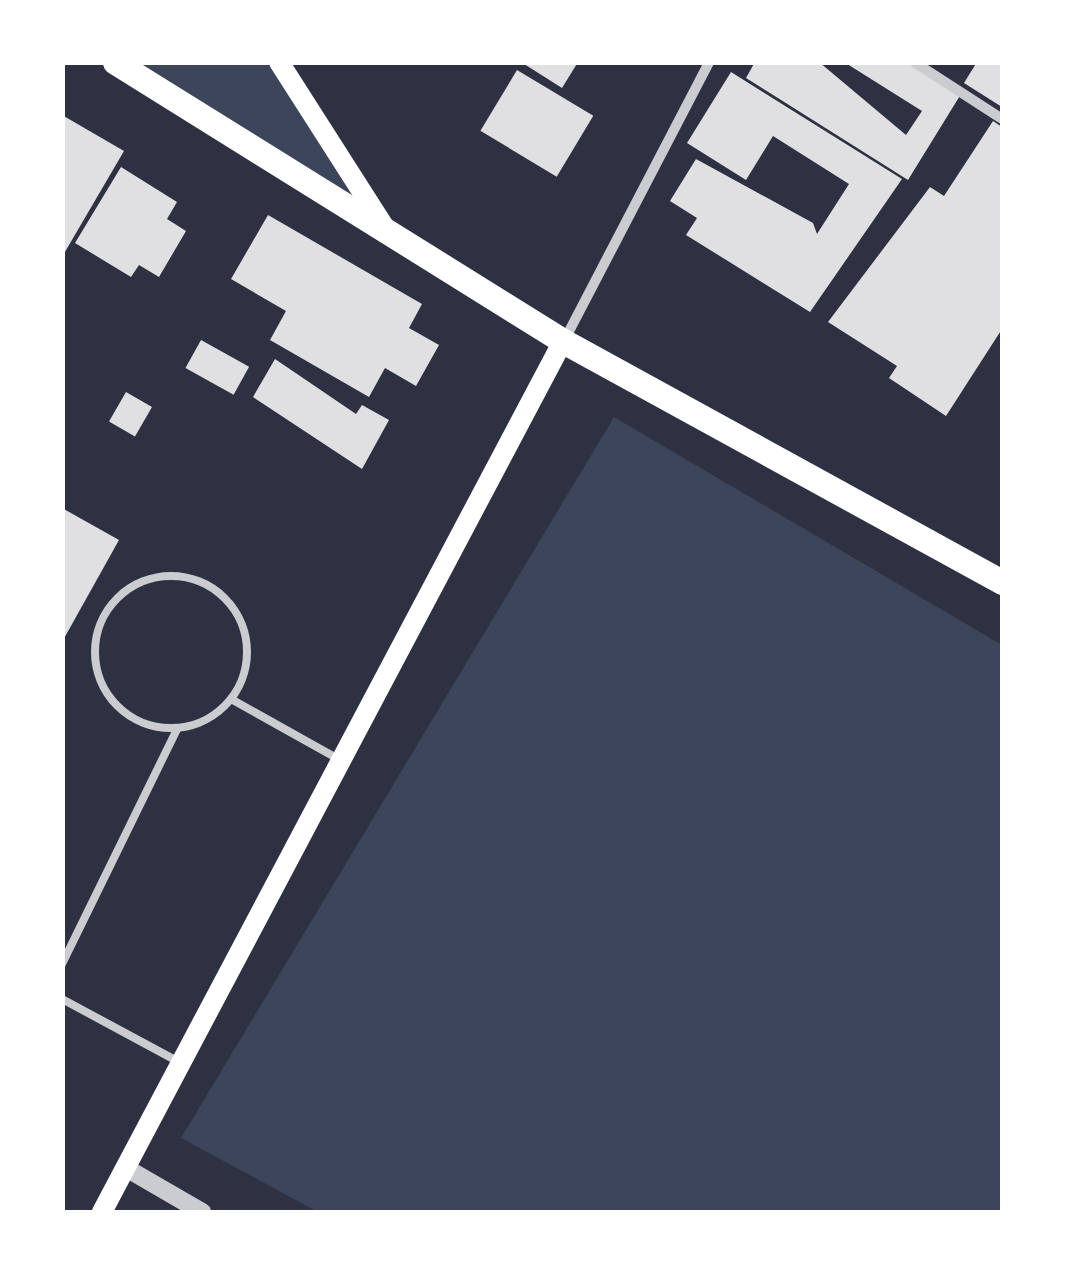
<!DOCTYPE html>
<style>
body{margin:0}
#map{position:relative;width:1065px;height:1275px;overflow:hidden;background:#2d3142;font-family:"DM Sans",sans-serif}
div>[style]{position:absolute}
.green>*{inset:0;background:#3c4559}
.building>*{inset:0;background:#e0e0e3;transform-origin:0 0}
.service>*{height:8px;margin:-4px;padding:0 4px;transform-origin:4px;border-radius:4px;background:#caccd0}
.service>.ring{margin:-4px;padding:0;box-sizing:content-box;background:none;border:8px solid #caccd0;border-radius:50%}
.minor>*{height:10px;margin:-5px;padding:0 5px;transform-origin:5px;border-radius:5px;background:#caccd0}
.tertiary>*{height:18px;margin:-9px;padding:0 9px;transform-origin:9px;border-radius:9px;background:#caccd0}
.secondary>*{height:20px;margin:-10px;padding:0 10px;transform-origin:10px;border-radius:10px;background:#fff}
.primary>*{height:25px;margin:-12.5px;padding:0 12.5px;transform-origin:12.5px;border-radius:12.5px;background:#fff}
span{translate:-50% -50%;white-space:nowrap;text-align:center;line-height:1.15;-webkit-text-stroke:9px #fff;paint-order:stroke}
.frame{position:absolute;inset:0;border:65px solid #fff;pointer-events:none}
</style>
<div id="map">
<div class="green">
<i style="clip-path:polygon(115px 63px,276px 63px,386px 235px)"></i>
<i style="clip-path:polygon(614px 417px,1002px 645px,1002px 1212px,318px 1212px,181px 1138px)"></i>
</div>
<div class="building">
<i style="clip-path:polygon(521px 62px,578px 62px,562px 88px)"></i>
<i style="clip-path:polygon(755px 62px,819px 62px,906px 135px,922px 111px,844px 62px,911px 62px,961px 94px,908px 180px,746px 78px)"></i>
<i style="clip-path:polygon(977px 62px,1002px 62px,1002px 107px,964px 83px)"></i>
<i style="left:517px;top:70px;width:89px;height:71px;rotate:31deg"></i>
<i style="clip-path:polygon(731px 72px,902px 179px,810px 312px,686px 235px,697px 218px,670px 201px,696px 159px,813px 223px,817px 234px,849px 184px,773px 136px,746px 180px,687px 143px)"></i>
<i style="clip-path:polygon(62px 115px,124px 151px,62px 257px)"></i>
<i style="clip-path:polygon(993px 121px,1002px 127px,1002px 329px,946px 416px,889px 378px,897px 366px,828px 322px,930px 187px,944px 196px)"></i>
<i style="clip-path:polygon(121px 167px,177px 202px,167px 219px,186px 231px,159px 277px,139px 265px,131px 277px,75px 243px)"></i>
<i style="clip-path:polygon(268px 215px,422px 304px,409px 328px,439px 345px,416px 386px,385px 368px,369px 397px,270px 340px,286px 311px,231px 279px)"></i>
<i style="left:201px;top:340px;width:55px;height:32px;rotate:29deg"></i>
<i style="clip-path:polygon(275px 359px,356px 414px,362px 405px,389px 420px,362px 469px,253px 397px)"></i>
<i style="left:126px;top:392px;width:30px;height:34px;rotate:30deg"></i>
<i style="clip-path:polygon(62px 508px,119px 540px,62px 642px)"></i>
</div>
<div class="service">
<i class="ring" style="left:95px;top:576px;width:144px;height:144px"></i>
<i style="left:231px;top:699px;width:125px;rotate:29.2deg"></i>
<i style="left:62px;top:964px;width:262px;rotate:-63.9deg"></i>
<i style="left:62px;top:999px;width:131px;rotate:28.3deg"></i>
</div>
<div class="minor">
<i style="left:914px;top:62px;width:105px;rotate:32.9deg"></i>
<i style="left:564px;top:341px;width:314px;rotate:-62.5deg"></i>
</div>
<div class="tertiary">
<i style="left:126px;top:1168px;width:88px;rotate:30.1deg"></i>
</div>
<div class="secondary">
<i style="left:279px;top:62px;width:198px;rotate:57.4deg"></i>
<i style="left:102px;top:1212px;width:985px;rotate:-62.11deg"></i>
</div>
<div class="primary">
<i style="left:115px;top:62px;width:528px;rotate:31.91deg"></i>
<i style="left:563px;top:341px;width:501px;rotate:28.77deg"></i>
</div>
<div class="frame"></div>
</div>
